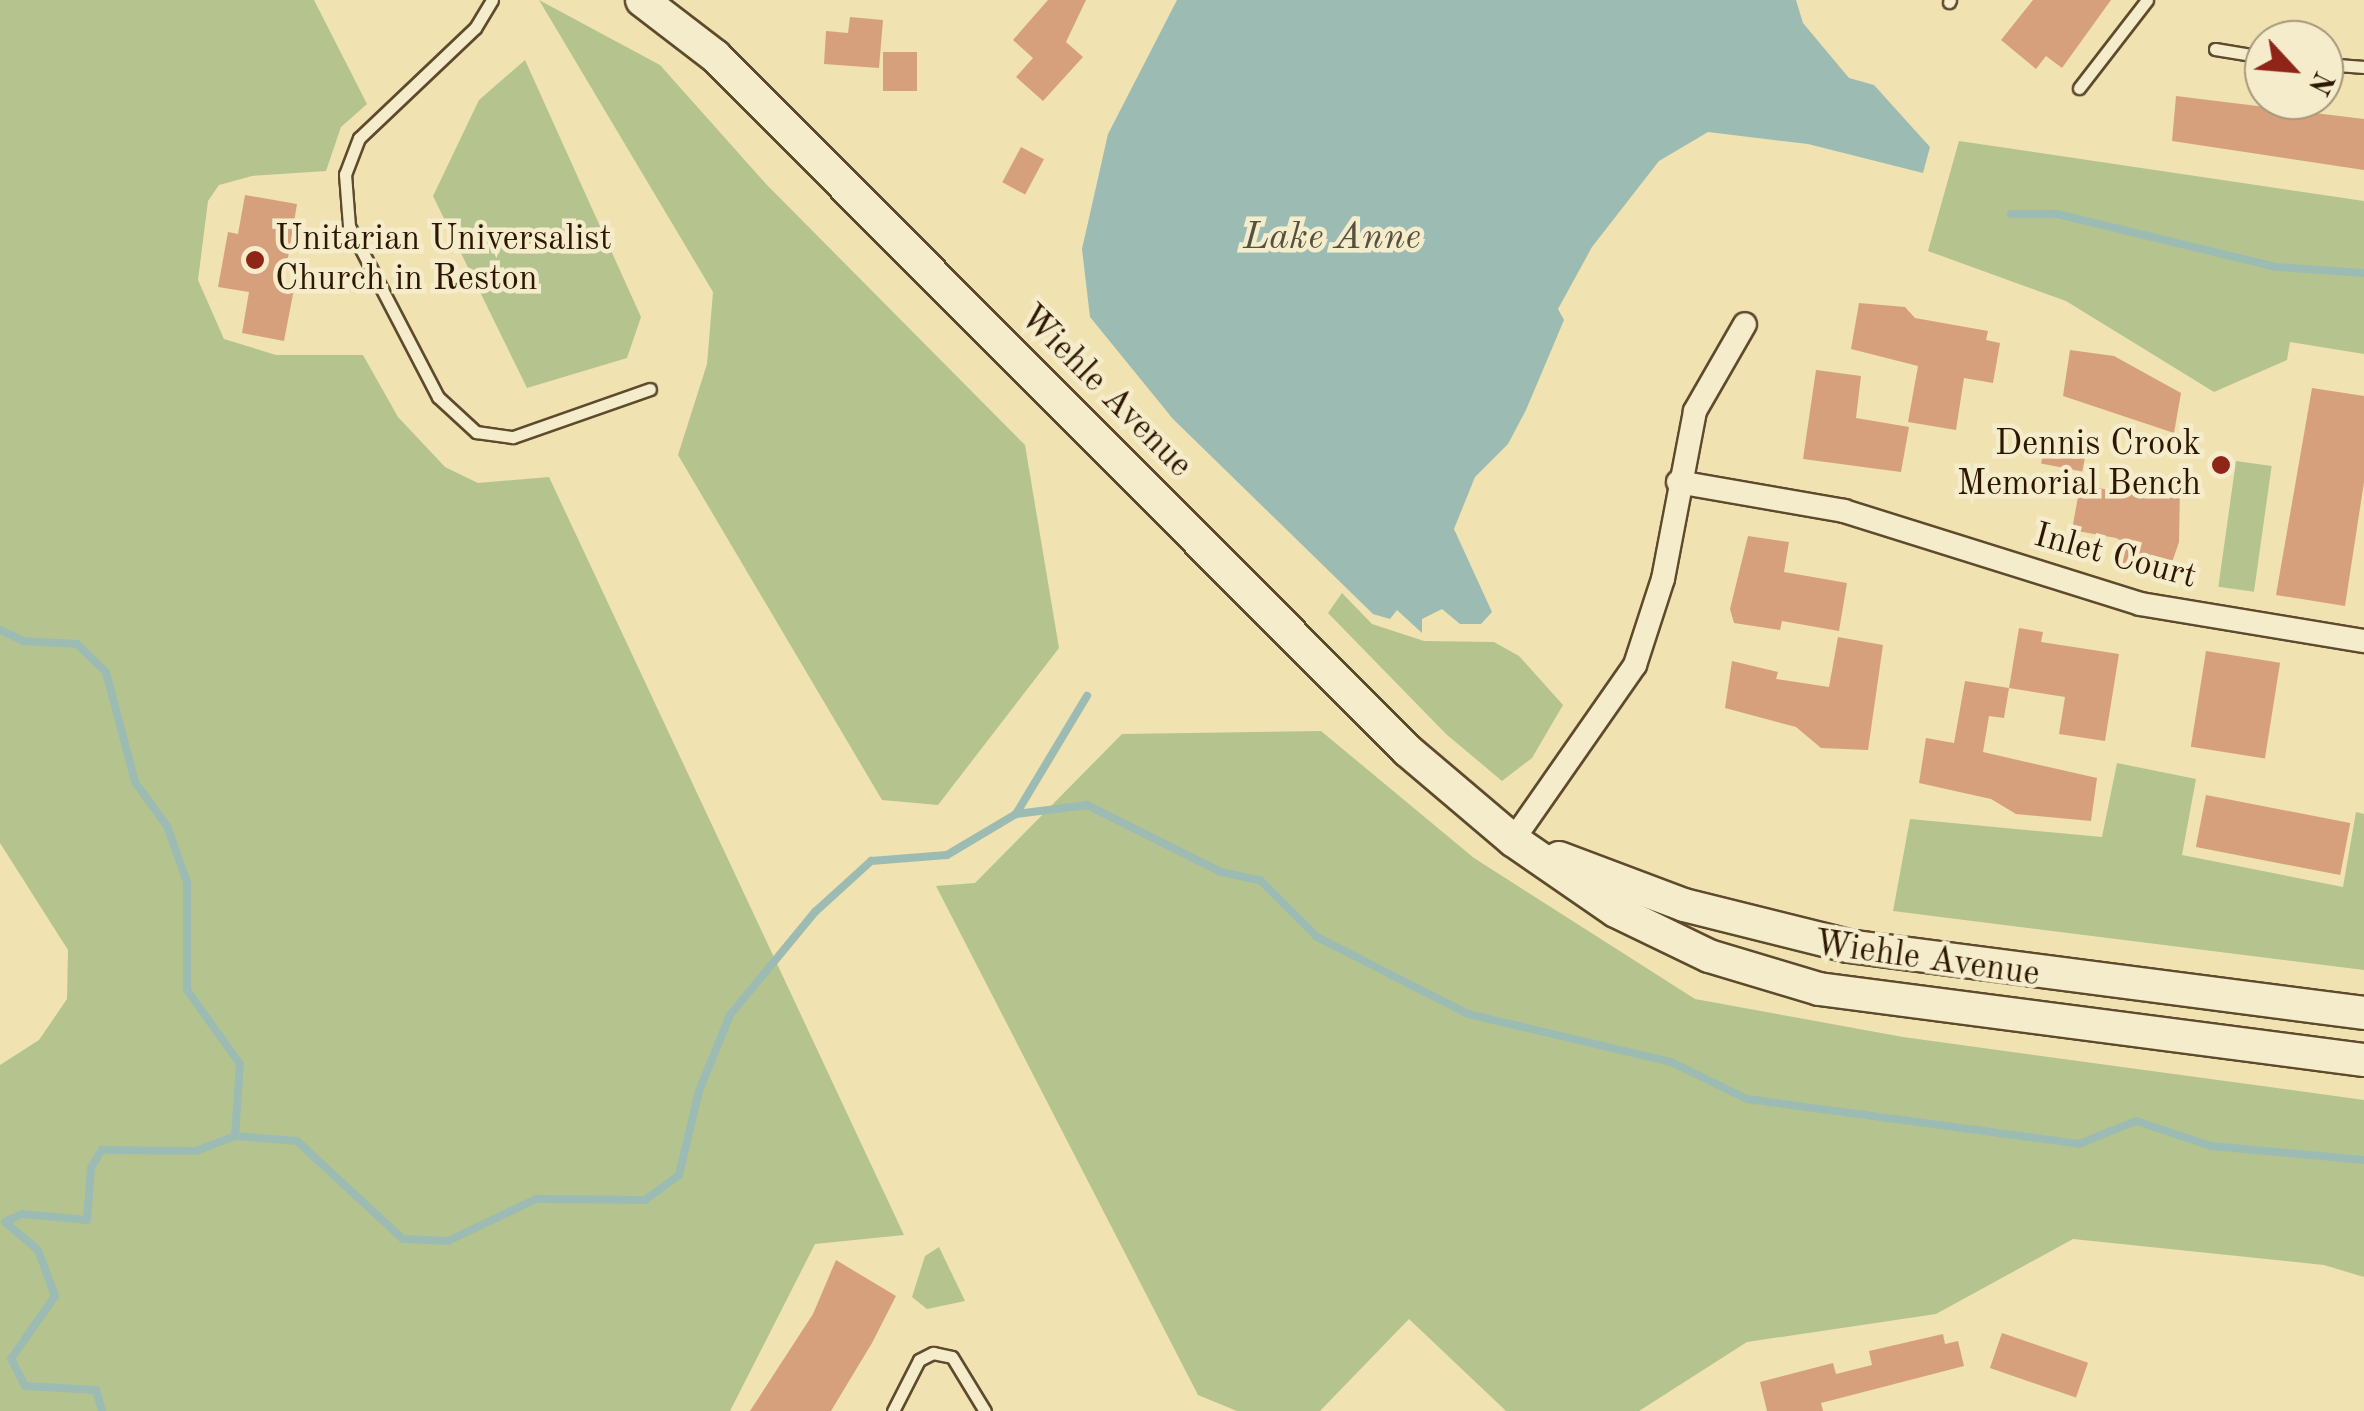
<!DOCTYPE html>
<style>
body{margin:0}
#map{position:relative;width:2364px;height:1411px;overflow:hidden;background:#f0e2b1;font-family:"Old Standard TT",serif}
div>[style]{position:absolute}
.green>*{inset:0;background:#b5c48f;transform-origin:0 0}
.water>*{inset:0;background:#9cbcb3}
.stream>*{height:8px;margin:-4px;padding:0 4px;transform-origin:4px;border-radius:4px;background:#9cbcb3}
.building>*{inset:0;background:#d7a07c;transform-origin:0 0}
.roads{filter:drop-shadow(2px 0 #5e4a2c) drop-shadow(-2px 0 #5e4a2c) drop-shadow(0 2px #5e4a2c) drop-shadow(0 -2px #5e4a2c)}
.lane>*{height:11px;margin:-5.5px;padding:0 5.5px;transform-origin:5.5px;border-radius:5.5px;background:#f5eccc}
.street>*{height:22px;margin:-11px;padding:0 11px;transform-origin:11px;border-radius:11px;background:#f5eccc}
.secondary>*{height:32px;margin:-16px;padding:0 16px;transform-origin:16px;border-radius:16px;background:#f5eccc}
.dots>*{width:28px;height:28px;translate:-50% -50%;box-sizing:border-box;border:5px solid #f5eccc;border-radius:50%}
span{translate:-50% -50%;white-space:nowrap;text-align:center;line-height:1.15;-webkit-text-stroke:9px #f5eccc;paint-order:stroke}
.poi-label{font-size:35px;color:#2e1700}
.left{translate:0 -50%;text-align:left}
.right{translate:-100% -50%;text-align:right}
.street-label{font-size:35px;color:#2e1700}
.water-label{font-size:38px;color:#54513f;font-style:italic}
.north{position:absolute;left:2244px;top:20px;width:100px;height:100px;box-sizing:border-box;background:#f5eccc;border:2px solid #a5977a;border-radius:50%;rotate:116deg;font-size:28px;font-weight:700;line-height:40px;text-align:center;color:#2e1700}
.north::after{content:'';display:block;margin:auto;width:35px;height:45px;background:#8f2418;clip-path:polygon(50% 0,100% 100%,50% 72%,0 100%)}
</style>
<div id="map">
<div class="green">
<i style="clip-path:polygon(0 0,314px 0,367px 104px,341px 127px,326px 171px,252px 176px,219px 185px,208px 201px,198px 280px,224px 339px,276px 355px,363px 355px,398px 417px,445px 467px,478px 483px,549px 477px,904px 1235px,815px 1244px,730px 1411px,0 1411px,0 1065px,39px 1040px,67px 999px,68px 950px,0 843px)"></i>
<i style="clip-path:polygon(539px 0,660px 65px,766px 184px,1025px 445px,1059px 648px,938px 805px,882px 800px,678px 455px,707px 364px,713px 292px)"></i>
<i style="clip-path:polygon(525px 60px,641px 317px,627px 358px,527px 388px,433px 196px,479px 100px)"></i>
<i style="clip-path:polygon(1959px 141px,2364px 201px,2364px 354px,2290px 342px,2287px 360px,2214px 392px,2066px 301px,1928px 251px)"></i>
<i style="left:2236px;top:461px;width:36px;height:127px;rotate:8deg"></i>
<i style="clip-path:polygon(1342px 593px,1372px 624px,1424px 641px,1494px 642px,1519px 656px,1563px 705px,1532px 758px,1502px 781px,1446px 734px,1328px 613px)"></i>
<i style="clip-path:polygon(1321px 731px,1474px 858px,1695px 999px,1903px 1037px,2364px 1100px,2364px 1277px,2324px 1265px,2073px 1239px,1936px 1314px,1747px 1342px,1639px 1411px,1506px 1411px,1409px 1319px,1320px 1411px,1237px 1411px,1198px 1395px,936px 886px,975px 883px,1122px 734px)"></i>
<i style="clip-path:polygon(2117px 763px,2196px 779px,2182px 855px,2343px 887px,2356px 812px,2364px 814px,2364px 970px,1893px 911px,1910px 819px,2102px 837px)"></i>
<i style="clip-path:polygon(939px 1247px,965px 1301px,927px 1309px,912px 1297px,925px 1256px)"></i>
</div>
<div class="water">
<i style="clip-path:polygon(1177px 0,1796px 0,1803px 23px,1849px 78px,1874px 85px,1930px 147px,1923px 173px,1808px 144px,1708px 132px,1659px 161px,1592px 247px,1558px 309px,1564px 320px,1526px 410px,1508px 444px,1475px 477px,1454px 529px,1492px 612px,1481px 624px,1460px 624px,1442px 609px,1422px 619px,1422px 633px,1397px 610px,1390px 619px,1373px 614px,1173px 419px,1090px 317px,1082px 249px,1108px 134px)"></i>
</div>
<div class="stream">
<i style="left:2011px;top:214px;width:46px"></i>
<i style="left:2057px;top:214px;width:225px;rotate:13.6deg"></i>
<i style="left:2276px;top:267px;width:88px;rotate:3.9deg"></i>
<i style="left:0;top:630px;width:26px;rotate:25deg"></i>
<i style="left:24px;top:641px;width:53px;rotate:3.2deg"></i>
<i style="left:77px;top:644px;width:40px;rotate:44deg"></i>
<i style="left:106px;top:672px;width:114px;rotate:75.2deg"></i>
<i style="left:135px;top:782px;width:54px;rotate:54deg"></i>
<i style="left:167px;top:826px;width:59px;rotate:70.3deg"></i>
<i style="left:187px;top:882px;width:108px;rotate:90deg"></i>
<i style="left:187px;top:990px;width:91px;rotate:54.4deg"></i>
<i style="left:240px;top:1064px;width:72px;rotate:94deg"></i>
<i style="left:1016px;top:814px;width:72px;rotate:-7.2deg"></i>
<i style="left:1087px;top:805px;width:150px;rotate:26.6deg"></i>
<i style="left:1221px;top:872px;width:40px;rotate:12deg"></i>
<i style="left:1260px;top:880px;width:81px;rotate:45deg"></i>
<i style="left:1317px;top:937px;width:169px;rotate:27deg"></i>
<i style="left:1468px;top:1014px;width:209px;rotate:13.3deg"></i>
<i style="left:1671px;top:1062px;width:85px;rotate:26deg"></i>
<i style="left:1747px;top:1099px;width:335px;rotate:7.7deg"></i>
<i style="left:2079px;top:1144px;width:61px;rotate:-22deg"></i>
<i style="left:2136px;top:1121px;width:79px;rotate:18.4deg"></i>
<i style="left:2211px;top:1146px;width:154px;rotate:5.2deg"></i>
<i style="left:102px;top:1411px;width:22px;rotate:-106deg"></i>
<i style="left:96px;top:1390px;width:71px;rotate:-176.8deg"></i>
<i style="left:25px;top:1386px;width:30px;rotate:-117deg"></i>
<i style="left:11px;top:1359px;width:77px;rotate:-55.1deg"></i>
<i style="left:55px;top:1296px;width:49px;rotate:-110.3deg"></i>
<i style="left:38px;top:1250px;width:43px;rotate:-139.7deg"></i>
<i style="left:5px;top:1222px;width:19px;rotate:-25deg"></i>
<i style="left:22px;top:1214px;width:65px;rotate:5.3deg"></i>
<i style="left:87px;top:1220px;width:52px;rotate:-85.6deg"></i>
<i style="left:91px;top:1168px;width:21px;rotate:-59deg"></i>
<i style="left:102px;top:1150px;width:94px;rotate:0.6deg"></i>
<i style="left:196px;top:1151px;width:42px;rotate:-21deg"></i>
<i style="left:235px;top:1136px;width:62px;rotate:4.6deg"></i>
<i style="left:297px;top:1141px;width:144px;rotate:42.8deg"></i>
<i style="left:403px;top:1239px;width:45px;rotate:2.5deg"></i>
<i style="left:448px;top:1241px;width:98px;rotate:-25.5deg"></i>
<i style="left:536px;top:1199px;width:109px;rotate:0.5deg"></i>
<i style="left:645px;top:1200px;width:42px;rotate:-36.3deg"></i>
<i style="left:679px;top:1175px;width:86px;rotate:-76.6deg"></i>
<i style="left:699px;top:1091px;width:82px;rotate:-67.8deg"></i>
<i style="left:730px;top:1015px;width:134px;rotate:-50.5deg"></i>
<i style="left:815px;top:912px;width:76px;rotate:-42.3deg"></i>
<i style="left:871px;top:861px;width:76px;rotate:-4.5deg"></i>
<i style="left:947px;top:855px;width:80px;rotate:-30.7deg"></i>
<i style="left:1016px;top:814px;width:138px;rotate:-59deg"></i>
</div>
<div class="building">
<i style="clip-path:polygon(1048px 0,1086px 0,1066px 42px,1083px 57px,1043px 101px,1016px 77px,1033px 58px,1013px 40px)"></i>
<i style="clip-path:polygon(2033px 0,2111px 0,2062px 68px,2046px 56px,2036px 69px,2001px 40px)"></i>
<i style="clip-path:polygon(850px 17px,883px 20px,879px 68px,824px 64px,826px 31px,848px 33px)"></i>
<i style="left:883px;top:52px;width:34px;height:39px"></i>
<i style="clip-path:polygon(2176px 96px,2364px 119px,2364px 170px,2172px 141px)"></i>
<i style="left:1021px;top:147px;width:26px;height:40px;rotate:28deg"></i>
<i style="clip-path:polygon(245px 195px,297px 204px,283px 287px,294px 289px,284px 341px,242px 333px,249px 292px,218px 287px,228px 232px,238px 234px)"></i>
<i style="clip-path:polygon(1859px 303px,1905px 307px,1915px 318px,1988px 331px,1986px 340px,2000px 343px,1993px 383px,1964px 378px,1956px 430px,1908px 422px,1918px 366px,1851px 349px)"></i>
<i style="clip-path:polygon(2070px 350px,2114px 356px,2181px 393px,2174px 433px,2063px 396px)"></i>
<i style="clip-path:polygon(1816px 370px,1861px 376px,1856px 418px,1909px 427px,1901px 472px,1803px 459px)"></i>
<i style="clip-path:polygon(2312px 388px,2364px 396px,2364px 482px,2345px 606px,2276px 595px)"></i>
<i style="left:2046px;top:438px;width:42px;height:26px;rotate:11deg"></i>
<i style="clip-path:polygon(2136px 480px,2180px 487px,2179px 542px,2168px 574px,2122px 565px,2127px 544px,2116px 538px,2072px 530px,2080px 485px,2134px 494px)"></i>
<i style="clip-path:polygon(1748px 536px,1789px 542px,1784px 572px,1847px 583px,1839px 631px,1782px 621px,1780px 630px,1734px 623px,1730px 609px)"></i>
<i style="clip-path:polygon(2019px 628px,2043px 632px,2041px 642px,2119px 654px,2105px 741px,2059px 734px,2065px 697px,2009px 688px)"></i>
<i style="clip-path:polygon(1838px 637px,1883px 645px,1868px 750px,1821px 748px,1796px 727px,1725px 708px,1732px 661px,1778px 672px,1776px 679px,1829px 687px)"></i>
<i style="left:2206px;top:651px;width:75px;height:97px;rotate:9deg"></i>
<i style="clip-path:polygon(1965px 681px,2009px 688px,2004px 718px,1989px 716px,1983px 752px,2097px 778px,2091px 821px,2016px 814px,1991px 799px,1919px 783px,1926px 738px,1954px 743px)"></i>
<i style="left:2206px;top:795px;width:147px;height:53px;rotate:11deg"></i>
<i style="clip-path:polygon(836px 1260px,896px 1296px,872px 1343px,831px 1411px,750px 1411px,813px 1314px)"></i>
<i style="left:2002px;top:1333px;width:91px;height:37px;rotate:19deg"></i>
<i style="clip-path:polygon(1943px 1334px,1945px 1344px,1958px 1341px,1964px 1366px,1821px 1403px,1823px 1411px,1767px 1411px,1760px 1382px,1833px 1363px,1836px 1374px,1872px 1365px,1869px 1351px)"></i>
</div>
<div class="roads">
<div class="lane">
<i style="left:492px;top:0;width:33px;rotate:121deg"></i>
<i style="left:475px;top:28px;width:160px;rotate:136.5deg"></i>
<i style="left:359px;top:138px;width:39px;rotate:111deg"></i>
<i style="left:345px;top:174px;width:52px;rotate:85.6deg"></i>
<i style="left:349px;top:226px;width:193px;rotate:62.5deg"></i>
<i style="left:438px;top:397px;width:52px;rotate:42.6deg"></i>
<i style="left:476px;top:432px;width:37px;rotate:8deg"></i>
<i style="left:513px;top:437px;width:145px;rotate:-19.3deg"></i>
<i style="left:1949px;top:2px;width:2px;rotate:-63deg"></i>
<i style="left:2215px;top:49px;width:50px;rotate:9.3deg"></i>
<i style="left:2324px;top:64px;width:40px;rotate:4.3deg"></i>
<i style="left:2079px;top:88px;width:111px;rotate:-52.3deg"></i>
<i style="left:893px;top:1411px;width:57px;rotate:-63deg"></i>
<i style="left:919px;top:1360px;width:16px;rotate:-27deg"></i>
<i style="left:933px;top:1353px;width:19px;rotate:12deg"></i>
<i style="left:952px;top:1357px;width:63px;rotate:58.6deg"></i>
</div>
<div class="street">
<i style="left:1678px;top:482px;width:169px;rotate:9.9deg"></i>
<i style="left:1844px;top:511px;width:310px;rotate:17.4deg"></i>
<i style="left:2140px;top:604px;width:227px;rotate:9.4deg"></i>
<i style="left:1513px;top:840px;width:213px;rotate:-55.1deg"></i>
<i style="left:1635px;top:665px;width:90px;rotate:-72deg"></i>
<i style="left:1663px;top:579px;width:171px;rotate:-79.2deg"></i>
<i style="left:1695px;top:411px;width:100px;rotate:-60.1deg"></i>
</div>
<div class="secondary">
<i style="left:642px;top:0;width:92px;rotate:37.5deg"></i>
<i style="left:715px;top:56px;width:981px;rotate:45.08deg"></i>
<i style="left:1408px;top:751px;width:138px;rotate:40.3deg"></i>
<i style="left:1513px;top:840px;width:125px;rotate:34.6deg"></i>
<i style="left:1616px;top:911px;width:103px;rotate:25.8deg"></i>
<i style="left:1709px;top:956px;width:115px;rotate:16.7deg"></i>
<i style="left:1819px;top:989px;width:550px;rotate:7.42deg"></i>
<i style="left:1559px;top:858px;width:134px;rotate:20.6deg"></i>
<i style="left:1684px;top:905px;width:169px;rotate:14deg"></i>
<i style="left:1848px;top:946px;width:520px;rotate:7.4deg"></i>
</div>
</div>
<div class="dots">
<i style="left:255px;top:260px;background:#8f2418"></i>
<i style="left:2221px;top:465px;background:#8f2418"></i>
</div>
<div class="poi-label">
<span class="left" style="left:275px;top:260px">Unitarian Universalist<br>Church in Reston</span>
<span class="right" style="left:2201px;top:465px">Dennis Crook<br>Memorial Bench</span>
</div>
<div class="street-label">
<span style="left:1105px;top:392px;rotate:45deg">Wiehle Avenue</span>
<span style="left:2115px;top:557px;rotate:15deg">Inlet Court</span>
<span style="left:1927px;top:960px;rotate:8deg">Wiehle Avenue</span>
</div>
<div class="water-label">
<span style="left:1332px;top:239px">Lake Anne</span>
</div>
<div class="north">N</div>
</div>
